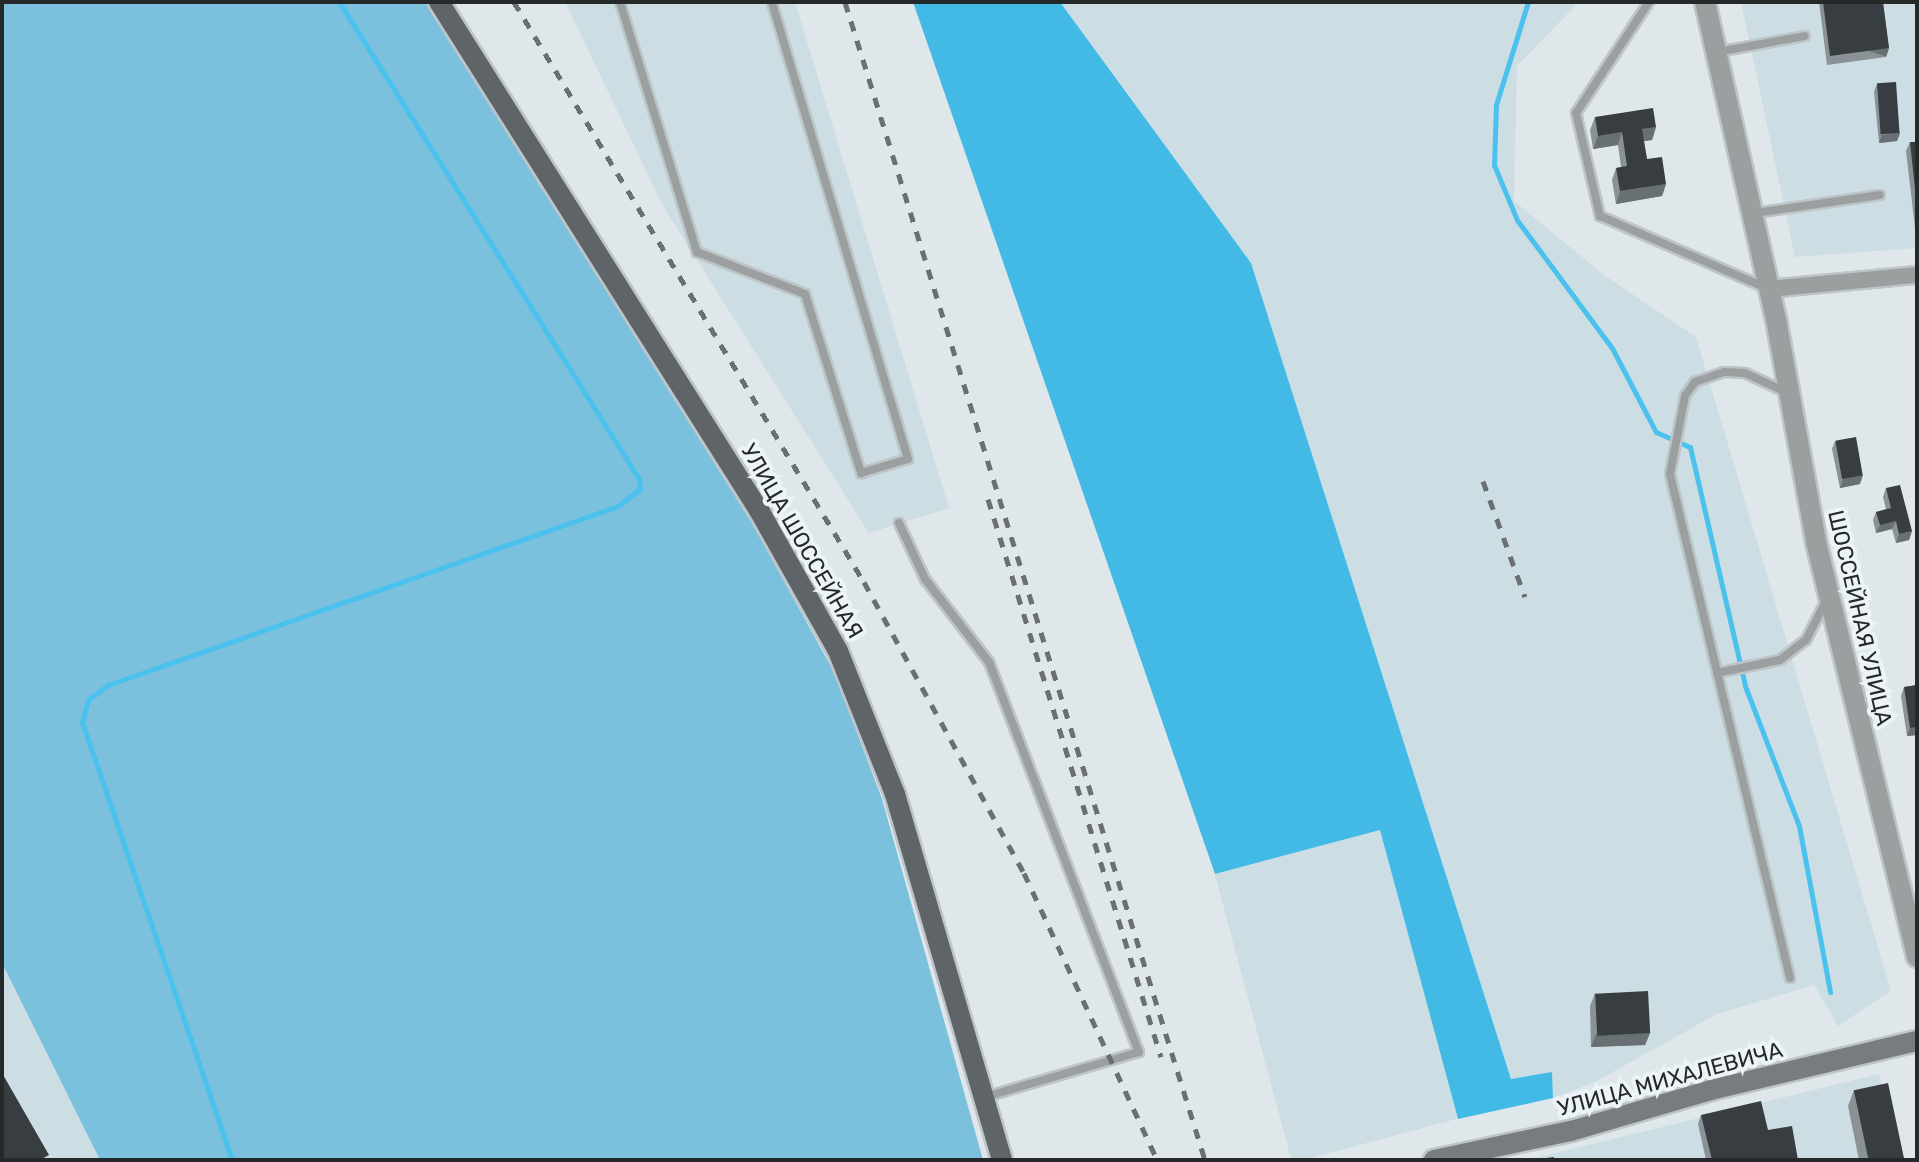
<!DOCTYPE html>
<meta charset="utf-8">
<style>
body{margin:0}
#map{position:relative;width:1919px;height:1162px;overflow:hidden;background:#dfe7eb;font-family:Rubik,sans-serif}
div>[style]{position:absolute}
.built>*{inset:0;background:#cddde4;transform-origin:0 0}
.green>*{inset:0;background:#7bc0dd}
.forest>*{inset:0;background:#43bae6}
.stream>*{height:5px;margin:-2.5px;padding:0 2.5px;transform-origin:2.5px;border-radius:2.5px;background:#4bc1ee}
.roads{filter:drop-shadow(2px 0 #bec5c8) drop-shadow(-2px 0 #bec5c8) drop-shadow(0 2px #bec5c8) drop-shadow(0 -2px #bec5c8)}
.service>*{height:8px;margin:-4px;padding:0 4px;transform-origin:4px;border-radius:4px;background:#9b9fa0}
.minor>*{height:16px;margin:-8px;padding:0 8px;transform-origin:8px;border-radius:8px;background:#9b9fa0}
.tertiary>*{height:20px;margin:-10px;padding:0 10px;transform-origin:10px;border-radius:10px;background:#9b9fa0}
.secondary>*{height:20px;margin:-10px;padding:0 10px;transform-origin:10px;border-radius:10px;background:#787c7f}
.primary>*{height:20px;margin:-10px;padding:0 10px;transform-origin:10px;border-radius:10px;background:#5e6467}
.rail>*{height:5px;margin-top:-2.5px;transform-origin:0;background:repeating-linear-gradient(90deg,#6a6f71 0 10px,transparent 0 20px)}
.wall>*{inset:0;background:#8b9296}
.shaded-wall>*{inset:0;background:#697073;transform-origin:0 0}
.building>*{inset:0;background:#373d40;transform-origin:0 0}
span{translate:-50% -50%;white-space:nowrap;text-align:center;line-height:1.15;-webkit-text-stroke:8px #ecf4f8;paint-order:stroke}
.street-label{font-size:22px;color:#26292a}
.frame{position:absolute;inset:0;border:4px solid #26292a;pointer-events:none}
</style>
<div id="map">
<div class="built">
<i style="clip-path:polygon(565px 2px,795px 2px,949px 508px,869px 533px,663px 206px)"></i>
<i style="clip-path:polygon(1060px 2px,1579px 2px,1517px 66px,1514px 201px,1604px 275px,1696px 337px,1891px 991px,1838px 1026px,1814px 985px,1717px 1014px,1595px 1082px,1553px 1098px,1552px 1072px,1511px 1079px,1251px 263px)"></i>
<i style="clip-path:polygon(1741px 2px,1917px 2px,1917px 248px,1795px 257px)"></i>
<i style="left:1380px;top:830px;width:299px;height:171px;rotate:75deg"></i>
<i style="clip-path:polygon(2px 963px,100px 1160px,2px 1160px)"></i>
<i style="clip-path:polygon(1879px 1074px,1897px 1160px,1527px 1160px)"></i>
</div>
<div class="green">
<i style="clip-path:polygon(2px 2px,426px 2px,753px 525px,834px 672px,882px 799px,983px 1160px,100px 1160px,2px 963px)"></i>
</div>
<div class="forest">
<i style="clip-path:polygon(913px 2px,1060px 2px,1251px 263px,1511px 1079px,1552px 1072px,1553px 1098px,1458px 1119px,1380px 830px,1215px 874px)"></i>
</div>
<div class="stream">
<i style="left:1528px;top:2px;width:108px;rotate:107.3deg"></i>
<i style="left:1496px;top:105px;width:60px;rotate:91.9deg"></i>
<i style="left:1494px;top:165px;width:60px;rotate:67.3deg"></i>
<i style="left:1517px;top:220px;width:159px;rotate:53.4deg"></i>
<i style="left:1612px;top:348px;width:95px;rotate:62.4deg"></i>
<i style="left:1656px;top:432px;width:37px;rotate:24deg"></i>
<i style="left:1690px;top:447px;width:245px;rotate:77deg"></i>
<i style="left:1745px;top:686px;width:150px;rotate:68.9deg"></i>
<i style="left:1799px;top:826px;width:169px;rotate:79.4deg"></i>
<i style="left:232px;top:1160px;width:463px;rotate:-108.9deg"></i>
<i style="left:82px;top:722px;width:23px;rotate:-75deg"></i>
<i style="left:88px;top:700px;width:25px;rotate:-37deg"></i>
<i style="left:108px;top:685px;width:541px;rotate:-19.34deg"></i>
<i style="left:618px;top:506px;width:28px;rotate:-38deg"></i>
<i style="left:640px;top:489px;width:10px;rotate:-96deg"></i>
<i style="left:639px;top:479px;width:563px;rotate:-122.17deg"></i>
</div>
<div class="roads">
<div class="service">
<i style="left:620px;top:2px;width:262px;rotate:72.9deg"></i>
<i style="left:697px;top:252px;width:116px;rotate:21.3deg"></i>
<i style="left:805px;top:294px;width:188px;rotate:72.6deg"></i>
<i style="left:861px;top:473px;width:49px;rotate:-16.6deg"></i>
<i style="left:908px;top:459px;width:477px;rotate:-106.6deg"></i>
<i style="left:1649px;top:2px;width:133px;rotate:123.3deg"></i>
<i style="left:1576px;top:113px;width:106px;rotate:76.9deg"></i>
<i style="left:1600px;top:216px;width:181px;rotate:23.4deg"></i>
<i style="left:1717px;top:52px;width:89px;rotate:-10.3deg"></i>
<i style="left:1755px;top:213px;width:126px;rotate:-8.2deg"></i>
<i style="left:1786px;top:392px;width:45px;rotate:-155.1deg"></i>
<i style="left:1745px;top:373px;width:21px;rotate:-177deg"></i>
<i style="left:1724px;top:372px;width:31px;rotate:161deg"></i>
<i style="left:1695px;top:382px;width:17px;rotate:126deg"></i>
<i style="left:1685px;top:396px;width:79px;rotate:100.9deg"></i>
<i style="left:1670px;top:474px;width:518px;rotate:76.61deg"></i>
<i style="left:899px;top:523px;width:62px;rotate:65.1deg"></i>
<i style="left:925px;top:579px;width:105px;rotate:52.4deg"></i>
<i style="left:989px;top:662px;width:418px;rotate:69deg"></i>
<i style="left:1139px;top:1052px;width:160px;rotate:163.7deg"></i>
<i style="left:1717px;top:673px;width:64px;rotate:-11.7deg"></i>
<i style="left:1780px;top:660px;width:33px;rotate:-38deg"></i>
<i style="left:1806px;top:640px;width:46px;rotate:-62.9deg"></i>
</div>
<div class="minor">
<i style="left:1768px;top:289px;width:150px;rotate:-5.4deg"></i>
</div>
<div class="tertiary">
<i style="left:1705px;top:2px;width:325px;rotate:77.4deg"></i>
<i style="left:1776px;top:319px;width:227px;rotate:79.8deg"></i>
<i style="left:1816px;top:542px;width:427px;rotate:76.3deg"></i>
</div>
<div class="secondary">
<i style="left:1434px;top:1160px;width:140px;rotate:-12deg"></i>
<i style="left:1571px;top:1131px;width:146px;rotate:-16.3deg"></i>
<i style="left:1711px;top:1090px;width:212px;rotate:-13.4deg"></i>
</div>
<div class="primary">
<i style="left:439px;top:2px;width:603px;rotate:57.81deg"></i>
<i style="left:760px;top:512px;width:159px;rotate:60.7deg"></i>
<i style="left:838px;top:651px;width:154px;rotate:68.3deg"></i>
<i style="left:895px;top:794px;width:381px;rotate:73.7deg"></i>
</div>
</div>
<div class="rail">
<i style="left:514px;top:2px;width:677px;rotate:58.89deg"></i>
<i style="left:864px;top:582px;width:332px;rotate:61.2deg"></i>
<i style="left:1024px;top:873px;width:316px;rotate:65.1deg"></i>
<i style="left:845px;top:2px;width:1213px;rotate:72.73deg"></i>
<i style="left:1483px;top:481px;width:123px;rotate:70.1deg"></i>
<i style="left:988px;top:499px;width:584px;rotate:72.77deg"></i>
</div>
<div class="wall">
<i style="clip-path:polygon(1819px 2px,1908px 2px,1883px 4px,1889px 48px,1886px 57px,1827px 65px)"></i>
<i style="clip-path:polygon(1877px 83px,1900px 133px,1897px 141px,1879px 143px,1874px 92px)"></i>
<i style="clip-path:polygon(1595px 117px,1656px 127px,1652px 140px,1644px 141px,1647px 159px,1666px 184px,1662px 196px,1616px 204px,1612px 180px,1616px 168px,1621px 167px,1618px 145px,1593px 149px,1590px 130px)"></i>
<i style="clip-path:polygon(1910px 142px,1917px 142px,1917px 228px,1915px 228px,1906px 151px)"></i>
<i style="clip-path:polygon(1835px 441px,1860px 484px,1840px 488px,1832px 449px)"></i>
<i style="clip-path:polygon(1886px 488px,1912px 531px,1909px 540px,1896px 543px,1892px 529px,1876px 533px,1873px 520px,1876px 512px,1886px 509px,1883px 497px)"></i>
<i style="clip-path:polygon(1917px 685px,1917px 735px,1907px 736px,1901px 696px,1904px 687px)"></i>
<i style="clip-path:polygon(1595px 993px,1650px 1033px,1645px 1045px,1591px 1047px,1590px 1006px)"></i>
<i style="clip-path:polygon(1854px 1090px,1904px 1160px,1859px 1160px,1848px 1106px)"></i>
<i style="clip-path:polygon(1701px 1115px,1768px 1130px,1798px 1160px,1706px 1160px,1698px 1124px)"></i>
</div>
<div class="shaded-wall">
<i style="clip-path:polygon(1880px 2px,1908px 2px,1879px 4px)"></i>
<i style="left:1889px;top:48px;width:9px;height:60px;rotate:108deg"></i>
<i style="clip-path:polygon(1656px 127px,1652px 140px,1638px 142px,1642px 129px)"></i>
<i style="clip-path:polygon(1622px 132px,1618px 145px,1593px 149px,1598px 136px)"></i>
<i style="clip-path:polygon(1900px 133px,1897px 141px,1879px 143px,1882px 135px)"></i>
<i style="clip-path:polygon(1666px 184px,1662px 196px,1616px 204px,1620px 191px)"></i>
<i style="clip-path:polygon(1863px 475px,1860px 484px,1840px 488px,1843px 479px)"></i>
<i style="clip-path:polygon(1896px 521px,1892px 529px,1876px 533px,1880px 525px)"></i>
<i style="clip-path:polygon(1912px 531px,1909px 540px,1896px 543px,1899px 534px)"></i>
<i style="clip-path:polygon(1917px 727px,1917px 735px,1907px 736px,1910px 728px)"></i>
<i style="clip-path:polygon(1650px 1033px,1645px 1045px,1591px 1047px,1596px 1034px)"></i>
</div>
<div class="building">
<i style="clip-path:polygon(1823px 2px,1883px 2px,1889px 48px,1830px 56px)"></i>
<i style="left:1896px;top:82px;width:51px;height:19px;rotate:86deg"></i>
<i style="clip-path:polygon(1653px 108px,1656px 127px,1642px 129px,1647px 159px,1662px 157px,1666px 184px,1620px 191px,1616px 168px,1627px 166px,1622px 132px,1598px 136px,1595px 117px)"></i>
<i style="clip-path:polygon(1910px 142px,1917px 142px,1917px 207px)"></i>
<i style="left:1856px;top:437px;width:39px;height:21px;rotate:80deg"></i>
<i style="clip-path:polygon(1900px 485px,1912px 531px,1899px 534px,1896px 521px,1880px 525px,1876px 512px,1891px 508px,1886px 488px)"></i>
<i style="clip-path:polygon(1917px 685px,1917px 727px,1910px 728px,1904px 687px)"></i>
<i style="left:1648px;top:991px;width:42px;height:53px;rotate:87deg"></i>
<i style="clip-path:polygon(2px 1073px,49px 1155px,40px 1160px,2px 1160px)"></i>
<i style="left:1888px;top:1083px;width:79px;height:35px;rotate:78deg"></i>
<i style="clip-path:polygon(1761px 1101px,1768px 1130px,1792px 1126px,1798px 1160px,1712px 1160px,1701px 1115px)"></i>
<i style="clip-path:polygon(1554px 1157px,1554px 1160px,1531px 1160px)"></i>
</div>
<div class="street-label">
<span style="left:802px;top:541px;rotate:60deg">УЛИЦА ШОССЕЙНАЯ</span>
<span style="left:1860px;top:618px;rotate:77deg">ШОССЕЙНАЯ УЛИЦА</span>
<span style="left:1670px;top:1079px;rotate:-15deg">УЛИЦА МИХАЛЕВИЧА</span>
</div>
<div class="frame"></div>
</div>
